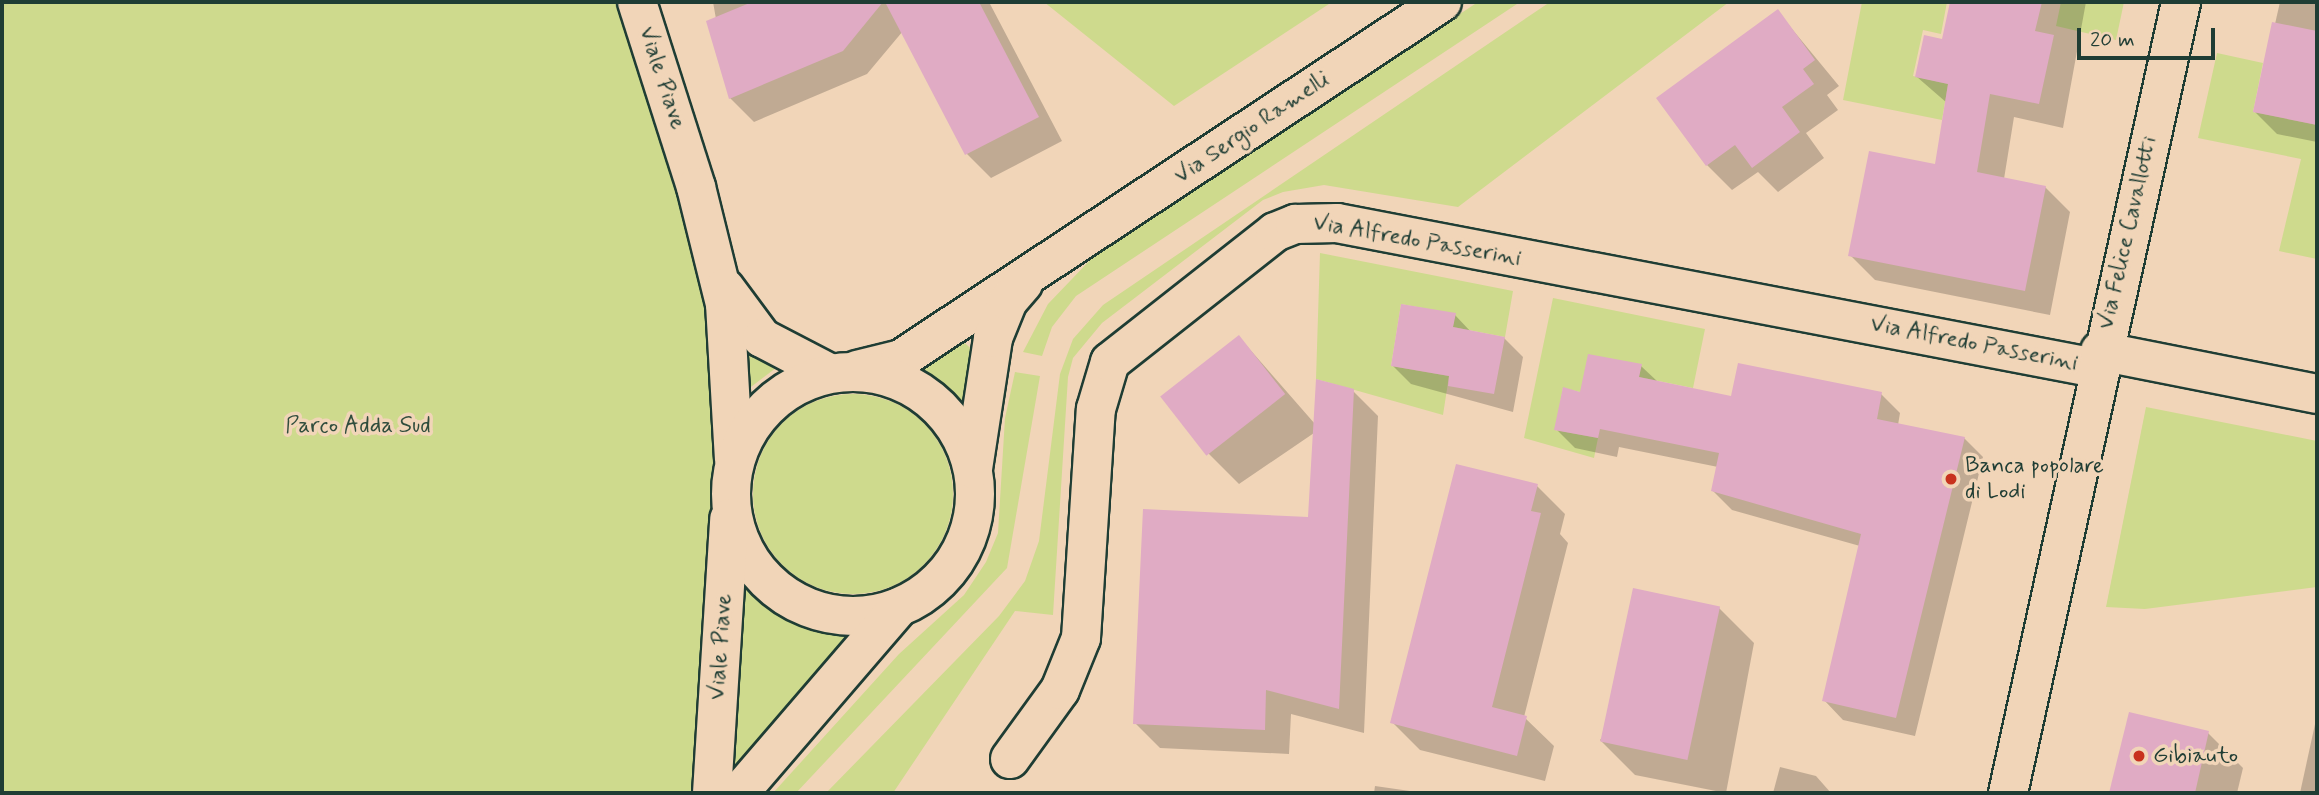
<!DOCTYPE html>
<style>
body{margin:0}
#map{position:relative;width:2319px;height:795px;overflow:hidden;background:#f1d5b8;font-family:Mynerve,sans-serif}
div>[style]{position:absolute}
.green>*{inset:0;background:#ceda8d}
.round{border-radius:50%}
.shadow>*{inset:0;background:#0003}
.building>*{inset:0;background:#e0abc4;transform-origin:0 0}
.roads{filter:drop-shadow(2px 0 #1f3d34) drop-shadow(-2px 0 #1f3d34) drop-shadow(0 2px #1f3d34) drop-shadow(0 -2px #1f3d34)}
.street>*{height:38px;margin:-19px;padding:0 19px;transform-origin:19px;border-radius:19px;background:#f1d5b8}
.secondary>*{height:38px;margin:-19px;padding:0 19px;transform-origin:19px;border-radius:19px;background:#f1d5b8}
.secondary>.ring{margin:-19px;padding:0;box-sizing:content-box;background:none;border:38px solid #f1d5b8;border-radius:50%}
.dots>*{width:19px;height:19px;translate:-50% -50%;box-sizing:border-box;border:4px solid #f1d5b8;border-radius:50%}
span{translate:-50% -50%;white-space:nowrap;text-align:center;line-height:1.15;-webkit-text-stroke:7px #f1d5b8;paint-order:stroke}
.street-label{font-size:23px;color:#1f3d34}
.park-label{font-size:23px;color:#304d3d}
.poi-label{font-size:23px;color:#1f3d34}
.left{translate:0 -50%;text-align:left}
.frame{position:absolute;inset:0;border:4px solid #1f3d34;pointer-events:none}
.scale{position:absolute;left:2077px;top:28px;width:138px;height:32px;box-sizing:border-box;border:4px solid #1f3d34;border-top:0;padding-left:9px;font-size:21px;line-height:24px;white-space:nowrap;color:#1f3d34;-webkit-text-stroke:5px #f1d5b8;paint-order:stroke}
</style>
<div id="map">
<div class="green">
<i style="clip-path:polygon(2px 2px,621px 2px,702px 275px,713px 349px,717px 451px,699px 793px,2px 793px)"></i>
<i style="clip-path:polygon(1044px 2px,1332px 2px,1174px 106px)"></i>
<i style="clip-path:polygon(1478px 2px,1520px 2px,1076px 296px,1052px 327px,1042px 356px,1023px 352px,1048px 304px,1094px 256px)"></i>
<i style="clip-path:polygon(1550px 2px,1729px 2px,1458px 207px,1324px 185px,1283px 192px,1263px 200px,1102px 323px,1073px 358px,1068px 377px,1053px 615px,1015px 611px,893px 793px,826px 793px,999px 616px,1025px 581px,1039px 541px,1060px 374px,1073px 339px,1103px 305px)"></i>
<i style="clip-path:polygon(1862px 2px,1947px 2px,1941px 34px,1923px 30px,1913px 76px,1948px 84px,1942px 120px,1843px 100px)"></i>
<i style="clip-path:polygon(2061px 2px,2124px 2px,2116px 40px,2056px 26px)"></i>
<i style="clip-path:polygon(2217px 53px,2263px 63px,2253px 112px,2317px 125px,2317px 259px,2279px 251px,2301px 159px,2198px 138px)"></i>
<i style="clip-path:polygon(1320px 253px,1513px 291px,1505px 337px,1453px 327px,1455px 314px,1401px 304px,1391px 366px,1449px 376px,1443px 415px,1316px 379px)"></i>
<i style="clip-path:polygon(1553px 298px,1705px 329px,1693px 388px,1639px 377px,1641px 364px,1580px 392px,1563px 388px,1555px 430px,1598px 438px,1594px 458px,1524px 438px)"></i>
<i style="clip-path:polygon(734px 323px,780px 365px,739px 396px)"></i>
<i style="clip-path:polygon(948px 329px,980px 356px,964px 407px,910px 362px)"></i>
<i style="clip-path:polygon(1015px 372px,1040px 376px,1007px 568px,796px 793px,773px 793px,899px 654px,964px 595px,986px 562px,998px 533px,1005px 418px)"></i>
<i class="round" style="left:753px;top:394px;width:200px;height:200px"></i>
<i style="clip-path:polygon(2146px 407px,2317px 441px,2317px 587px,2145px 609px,2106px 607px)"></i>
<i style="clip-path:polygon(742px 573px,795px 617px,866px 629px,731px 793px)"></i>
</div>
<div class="shadow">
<i style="clip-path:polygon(713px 2px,989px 2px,1062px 141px,991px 178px,967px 154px,903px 31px,867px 74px,754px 122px,730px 98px)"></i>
<i style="clip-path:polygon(1952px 2px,2086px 2px,2063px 128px,2014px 117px,2004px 179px,2045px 187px,2070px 212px,2050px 315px,1875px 280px,1850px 255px,1936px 166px,1947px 103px,1917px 77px,1944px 41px)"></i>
<i style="clip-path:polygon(2280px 2px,2317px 2px,2317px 142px,2277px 134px,2255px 112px)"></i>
<i style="clip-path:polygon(1778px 12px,1839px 86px,1827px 95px,1838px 110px,1806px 133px,1824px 158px,1778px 192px,1758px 172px,1732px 190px,1707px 165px)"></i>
<i style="clip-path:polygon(1455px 315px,1472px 333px,1504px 338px,1523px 357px,1513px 412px,1411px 384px,1392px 365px)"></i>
<i style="clip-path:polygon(1239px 337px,1315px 424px,1353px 391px,1378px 416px,1364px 733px,1291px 714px,1289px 754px,1160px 748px,1135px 723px,1310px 519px,1314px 433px,1239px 484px,1204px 449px)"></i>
<i style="clip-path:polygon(1641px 366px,1658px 382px,1732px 398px,1881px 394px,1900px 413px,1898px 425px,1964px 438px,1983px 457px,1915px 736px,1843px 720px,1824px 700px,1860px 546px,1732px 510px,1713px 491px,1718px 467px,1619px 447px,1617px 457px,1575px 448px,1556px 429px,1582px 394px)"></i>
<i style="clip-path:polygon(1537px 486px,1565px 514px,1560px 534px,1568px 543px,1524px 717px,1554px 746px,1545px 781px,1420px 750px,1392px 722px)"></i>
<i style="clip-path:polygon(1719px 608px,1754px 643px,1726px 793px,1635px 775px,1600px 740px)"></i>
<i style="clip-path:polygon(2130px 714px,2208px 733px,2243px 768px,2237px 793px,2111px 793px)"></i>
<i style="clip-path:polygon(2317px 715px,2317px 793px,2300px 793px)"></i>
<i style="clip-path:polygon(1780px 767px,1816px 776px,1831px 793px,1773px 793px)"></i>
<i style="clip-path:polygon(1375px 786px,1424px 793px,1374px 793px)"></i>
</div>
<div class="building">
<i style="clip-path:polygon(752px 2px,883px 2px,843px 51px,729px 99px,706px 21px)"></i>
<i style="clip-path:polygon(885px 2px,979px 2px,1039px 117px,965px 155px)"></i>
<i style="clip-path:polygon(1950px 2px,2042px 2px,2035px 31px,2054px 35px,2039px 104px,1990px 94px,1977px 172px,2046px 186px,2025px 291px,1848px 256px,1869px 151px,1935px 164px,1948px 84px,1915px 77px,1924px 35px,1942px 39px)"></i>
<i style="clip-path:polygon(1778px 9px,1815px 60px,1803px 69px,1814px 84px,1782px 107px,1800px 132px,1752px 168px,1735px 145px,1706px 166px,1656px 98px)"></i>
<i style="clip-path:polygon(2272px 22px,2317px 31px,2317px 125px,2253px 112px)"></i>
<i style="clip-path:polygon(1401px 304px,1456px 313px,1453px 327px,1505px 337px,1494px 394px,1448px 386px,1449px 376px,1391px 366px)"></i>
<i style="left:1239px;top:335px;width:75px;height:100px;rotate:52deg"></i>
<i style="clip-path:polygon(1588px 354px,1642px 364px,1639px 377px,1731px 396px,1738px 363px,1882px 392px,1877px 419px,1965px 437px,1896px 718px,1822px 701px,1861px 534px,1711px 491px,1719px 453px,1600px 429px,1598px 438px,1554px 430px,1563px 387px,1580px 392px)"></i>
<i style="clip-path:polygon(1316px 379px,1354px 389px,1339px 709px,1266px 690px,1265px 730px,1133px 724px,1143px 509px,1308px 517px)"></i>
<i style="clip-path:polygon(1456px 464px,1538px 484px,1531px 511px,1541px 513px,1492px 707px,1527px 716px,1517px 756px,1390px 723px)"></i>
<i style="left:1633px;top:588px;width:89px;height:157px;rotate:12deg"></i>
<i style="clip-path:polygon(2129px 712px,2209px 731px,2195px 793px,2109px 793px)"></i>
</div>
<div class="roads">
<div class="street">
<i style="left:2100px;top:351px;width:221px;rotate:11.2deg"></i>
<i style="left:1010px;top:759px;width:85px;rotate:-54.1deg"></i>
<i style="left:1060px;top:690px;width:56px;rotate:-68deg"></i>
<i style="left:1081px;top:638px;width:229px;rotate:-86.3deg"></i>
<i style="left:1096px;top:409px;width:49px;rotate:-73.4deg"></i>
<i style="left:1110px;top:362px;width:210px;rotate:-38.2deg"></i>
<i style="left:1275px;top:232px;width:22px;rotate:-22deg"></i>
<i style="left:1295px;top:224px;width:42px;rotate:-1.4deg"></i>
<i style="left:1337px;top:223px;width:773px;rotate:10.82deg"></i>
<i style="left:2008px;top:793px;width:810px;rotate:-77.66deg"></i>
</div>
<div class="secondary">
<i style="left:637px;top:2px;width:194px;rotate:72.3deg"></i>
<i style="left:696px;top:187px;width:121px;rotate:76.1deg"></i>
<i style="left:725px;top:304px;width:155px;rotate:86.7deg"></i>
<i style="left:725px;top:288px;width:62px;rotate:53.5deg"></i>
<i style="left:762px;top:338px;width:76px;rotate:27.6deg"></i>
<i style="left:857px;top:370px;width:45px;rotate:-14deg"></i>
<i style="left:901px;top:359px;width:648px;rotate:-33.42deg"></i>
<i class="ring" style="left:731px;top:372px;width:206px;height:206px"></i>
<i style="left:973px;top:469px;width:133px;rotate:-81.3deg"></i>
<i style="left:993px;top:338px;width:40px;rotate:-68deg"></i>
<i style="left:1008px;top:301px;width:23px;rotate:-49deg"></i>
<i style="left:712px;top:793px;width:275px;rotate:-86.4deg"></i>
<i style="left:739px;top:793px;width:245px;rotate:-49.3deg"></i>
</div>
</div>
<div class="dots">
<i style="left:1951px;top:479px;background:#c8321e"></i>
<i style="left:2139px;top:756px;background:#c8321e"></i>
</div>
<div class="street-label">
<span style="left:662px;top:78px;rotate:72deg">Viale Piave</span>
<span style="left:1252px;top:128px;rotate:-34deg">Via Sergio Ramelli</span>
<span style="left:2128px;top:233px;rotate:-77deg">Via Felice Cavallotti</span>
<span style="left:1417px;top:241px;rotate:10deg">Via Alfredo Passerini</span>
<span style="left:1974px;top:344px;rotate:11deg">Via Alfredo Passerini</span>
<span style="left:721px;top:647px;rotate:-86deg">Viale Piave</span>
</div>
<div class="park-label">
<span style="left:358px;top:426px">Parco Adda Sud</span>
</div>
<div class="poi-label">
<span class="left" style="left:1965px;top:479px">Banca popolare<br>di Lodi</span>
<span class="left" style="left:2153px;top:756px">Gibiauto</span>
</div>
<div class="frame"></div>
<div class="scale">20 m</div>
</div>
